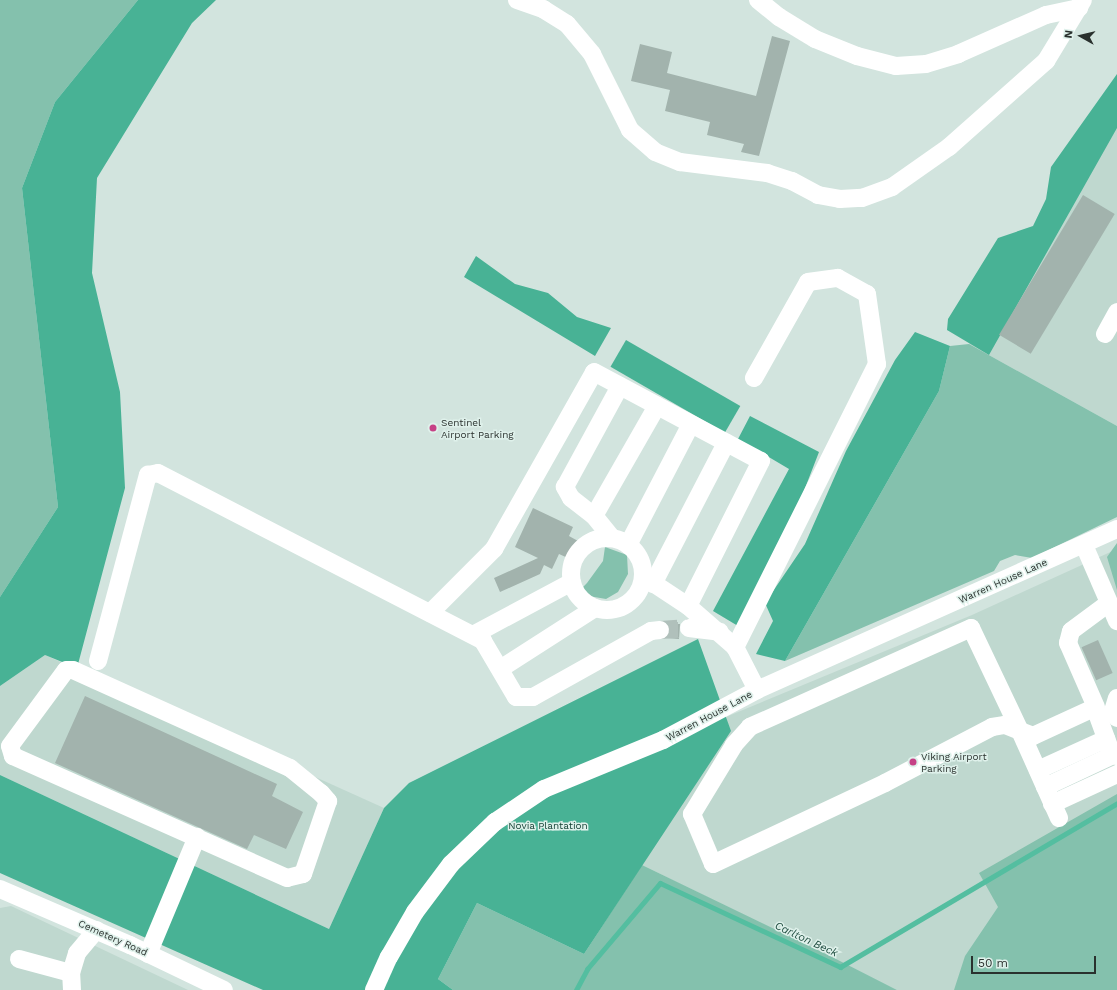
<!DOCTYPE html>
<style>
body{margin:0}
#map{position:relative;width:1117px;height:990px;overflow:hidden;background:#d2e4de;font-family:"Work Sans",sans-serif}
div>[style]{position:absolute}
.built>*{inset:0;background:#bfd8cf}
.green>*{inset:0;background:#84c1ad}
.forest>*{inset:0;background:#48b295;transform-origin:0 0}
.stream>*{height:5px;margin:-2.5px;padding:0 2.5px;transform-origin:2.5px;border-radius:2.5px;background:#54bea0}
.building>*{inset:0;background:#a2b3ad;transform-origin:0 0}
.minor-tunnel>*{height:18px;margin-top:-9px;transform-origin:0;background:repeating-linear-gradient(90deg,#b0c0bb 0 18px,transparent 0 27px)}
.minor>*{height:18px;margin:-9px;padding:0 9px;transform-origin:9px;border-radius:9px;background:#fff}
.minor>.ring{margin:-9px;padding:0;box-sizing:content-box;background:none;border:18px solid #fff;border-radius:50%}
.dots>*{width:11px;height:11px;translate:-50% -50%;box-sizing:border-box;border:2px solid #dff1eb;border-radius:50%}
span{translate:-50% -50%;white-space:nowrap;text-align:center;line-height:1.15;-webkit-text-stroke:3px #dff1eb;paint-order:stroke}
.poi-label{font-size:10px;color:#2a312e}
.left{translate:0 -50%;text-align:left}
.street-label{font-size:10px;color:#2a312e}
.park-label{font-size:10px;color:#154337}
.water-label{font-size:11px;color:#214e41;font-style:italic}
.north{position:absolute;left:1061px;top:16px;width:40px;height:40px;-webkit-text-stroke:3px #dff1eb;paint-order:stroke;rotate:278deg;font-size:11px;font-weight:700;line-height:16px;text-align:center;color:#2a312e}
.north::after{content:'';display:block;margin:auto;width:14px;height:18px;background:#2a312e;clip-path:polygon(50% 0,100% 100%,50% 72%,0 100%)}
.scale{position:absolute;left:971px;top:956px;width:125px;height:18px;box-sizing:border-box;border:2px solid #2a312e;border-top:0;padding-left:5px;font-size:12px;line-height:14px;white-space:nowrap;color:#2a312e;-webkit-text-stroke:3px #dff1eb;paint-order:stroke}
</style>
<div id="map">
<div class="built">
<i style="clip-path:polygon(1117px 103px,1117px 426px,969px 344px)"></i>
<i style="clip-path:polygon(1117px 549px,1117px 990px,897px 990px,642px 865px,730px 731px,726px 717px,972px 615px)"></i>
<i style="clip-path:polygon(45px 655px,384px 808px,329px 929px,0 775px,0 686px)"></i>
<i style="clip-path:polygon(11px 906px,188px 990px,0 990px,0 908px)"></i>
</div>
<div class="green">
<i style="clip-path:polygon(0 0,138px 0,55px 102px,22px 188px,58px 507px,0 597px)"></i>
<i style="clip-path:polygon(969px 344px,1117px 426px,1117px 517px,1032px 558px,1015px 555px,1000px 561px,994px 571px,785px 661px,939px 391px,950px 346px)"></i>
<i style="clip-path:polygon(1117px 543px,1117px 590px,1107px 557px)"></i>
<i style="clip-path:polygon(605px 547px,627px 555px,628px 574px,618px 592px,606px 599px,583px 595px,580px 590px,587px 583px,603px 561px)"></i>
<i style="clip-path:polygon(1117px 794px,1117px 990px,954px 990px,965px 956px,998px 907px,979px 873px)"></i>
<i style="clip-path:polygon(642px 865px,832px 957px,897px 990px,453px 990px,438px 979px,477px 903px,584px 954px)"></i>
</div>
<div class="forest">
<i style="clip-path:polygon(138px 0,216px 0,192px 23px,97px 178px,92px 273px,120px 392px,125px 488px,77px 668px,45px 655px,0 686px,0 597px,58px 507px,22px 188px,55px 102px)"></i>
<i style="clip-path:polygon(1117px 74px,1117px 128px,989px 355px,947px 330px,948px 319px,998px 238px,1033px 226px,1046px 199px,1051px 167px)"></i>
<i style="clip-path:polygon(476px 256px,515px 284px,548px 293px,577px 317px,611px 328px,595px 356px,464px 277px)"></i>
<i style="clip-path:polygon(915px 332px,950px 346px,939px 391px,785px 661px,756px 654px,773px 621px,765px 603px,805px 544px,846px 451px,895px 360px)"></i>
<i style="left:626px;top:340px;width:132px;height:31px;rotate:30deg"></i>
<i style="clip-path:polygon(750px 416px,819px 452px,795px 514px,738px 626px,713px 611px,789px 469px,738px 439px)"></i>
<i style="clip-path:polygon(698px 639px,731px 731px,584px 954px,477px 903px,438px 979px,453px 990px,263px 990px,0 873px,0 775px,329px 929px,384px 808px,409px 783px)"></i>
</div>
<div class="stream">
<i style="left:576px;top:990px;width:24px;rotate:-62deg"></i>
<i style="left:587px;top:969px;width:113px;rotate:-49.7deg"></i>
<i style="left:660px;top:883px;width:199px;rotate:25deg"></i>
<i style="left:840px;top:967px;width:322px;rotate:-30.6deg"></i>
</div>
<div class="building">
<i style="clip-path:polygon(772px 36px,790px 41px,759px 156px,741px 152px,744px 144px,707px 135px,710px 122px,665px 111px,670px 90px,631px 81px,640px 44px,672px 52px,667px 73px,756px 96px)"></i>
<i style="left:1083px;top:195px;width:37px;height:163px;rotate:31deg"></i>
<i style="clip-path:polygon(533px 508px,573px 527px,569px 536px,578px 541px,570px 559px,559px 554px,552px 569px,544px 565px,540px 574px,500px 592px,494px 578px,538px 558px,515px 547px)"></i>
<i style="clip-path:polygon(668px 624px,680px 624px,679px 639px,666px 638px,670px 629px)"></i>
<i style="left:1098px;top:640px;width:36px;height:18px;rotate:66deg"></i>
<i style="clip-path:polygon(85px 696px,277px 784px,272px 796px,303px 812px,286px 849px,254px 835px,247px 849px,55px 763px)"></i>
</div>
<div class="minor-tunnel">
<i style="left:660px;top:630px;width:29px;rotate:-4deg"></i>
</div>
<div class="minor">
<i style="left:517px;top:0;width:28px;rotate:19deg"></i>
<i style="left:543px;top:9px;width:28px;rotate:32deg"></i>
<i style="left:567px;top:24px;width:39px;rotate:50deg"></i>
<i style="left:592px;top:54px;width:85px;rotate:63.4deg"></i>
<i style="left:630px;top:130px;width:33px;rotate:41deg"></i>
<i style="left:655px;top:152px;width:27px;rotate:22deg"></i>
<i style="left:680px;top:162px;width:88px;rotate:7.2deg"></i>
<i style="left:767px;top:173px;width:26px;rotate:18deg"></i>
<i style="left:792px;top:181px;width:30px;rotate:28deg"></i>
<i style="left:818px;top:195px;width:22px;rotate:10deg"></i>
<i style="left:840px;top:199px;width:22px;rotate:-3deg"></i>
<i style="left:862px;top:198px;width:32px;rotate:-20deg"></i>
<i style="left:892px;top:187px;width:70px;rotate:-35.1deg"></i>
<i style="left:949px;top:147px;width:130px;rotate:-41.6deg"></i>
<i style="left:1046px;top:61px;width:71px;rotate:-58.8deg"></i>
<i style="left:758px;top:0;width:27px;rotate:39deg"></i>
<i style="left:779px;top:17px;width:42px;rotate:31.4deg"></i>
<i style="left:815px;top:39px;width:45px;rotate:22deg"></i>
<i style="left:857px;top:56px;width:40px;rotate:14.4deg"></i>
<i style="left:896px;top:66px;width:30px;rotate:-4deg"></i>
<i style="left:926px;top:64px;width:34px;rotate:-17deg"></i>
<i style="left:958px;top:54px;width:96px;rotate:-23.9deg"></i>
<i style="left:1046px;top:15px;width:34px;rotate:-12deg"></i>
<i style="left:1105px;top:334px;width:25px;rotate:-61deg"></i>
<i style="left:754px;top:378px;width:110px;rotate:-60.6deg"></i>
<i style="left:808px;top:282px;width:30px;rotate:-8deg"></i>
<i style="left:838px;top:278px;width:33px;rotate:29deg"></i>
<i style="left:867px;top:294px;width:71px;rotate:81.9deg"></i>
<i style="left:877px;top:364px;width:317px;rotate:116.6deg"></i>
<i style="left:735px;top:647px;width:48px;rotate:62.9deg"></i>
<i style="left:594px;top:516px;width:127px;rotate:-60.2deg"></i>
<i style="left:612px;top:538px;width:28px;rotate:-129deg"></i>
<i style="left:594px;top:516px;width:29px;rotate:-142deg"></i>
<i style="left:571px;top:498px;width:13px;rotate:-119deg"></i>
<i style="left:565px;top:487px;width:115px;rotate:-61.4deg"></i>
<i class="ring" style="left:571px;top:538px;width:54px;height:54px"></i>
<i style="left:628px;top:545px;width:136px;rotate:-62.5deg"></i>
<i style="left:1084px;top:545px;width:83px;rotate:66.5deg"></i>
<i style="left:644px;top:577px;width:53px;rotate:33.4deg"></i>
<i style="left:688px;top:606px;width:62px;rotate:41.1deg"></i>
<i style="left:653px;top:584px;width:159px;rotate:-62.6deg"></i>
<i style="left:430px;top:613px;width:91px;rotate:-45deg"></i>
<i style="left:494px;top:549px;width:203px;rotate:-60.5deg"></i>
<i style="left:594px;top:372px;width:189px;rotate:28.1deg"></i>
<i style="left:761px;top:461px;width:162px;rotate:116.7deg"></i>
<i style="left:689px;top:628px;width:31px;rotate:7deg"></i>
<i style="left:473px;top:635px;width:112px;rotate:-28.2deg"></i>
<i style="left:98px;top:661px;width:193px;rotate:-75deg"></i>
<i style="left:148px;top:475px;width:10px;rotate:-11deg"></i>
<i style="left:158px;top:473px;width:366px;rotate:27.3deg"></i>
<i style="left:483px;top:641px;width:65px;rotate:59.5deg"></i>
<i style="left:516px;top:697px;width:17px"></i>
<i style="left:533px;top:697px;width:135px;rotate:-29.2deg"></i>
<i style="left:651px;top:631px;width:9px;rotate:-6deg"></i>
<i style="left:500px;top:669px;width:113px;rotate:-32.7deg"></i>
<i style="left:66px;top:670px;width:7px"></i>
<i style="left:73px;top:670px;width:238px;rotate:24.3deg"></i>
<i style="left:290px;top:768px;width:40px;rotate:39deg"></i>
<i style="left:321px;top:793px;width:11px;rotate:49deg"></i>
<i style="left:328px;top:801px;width:77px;rotate:108.9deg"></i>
<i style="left:303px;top:874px;width:16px;rotate:166deg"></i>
<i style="left:287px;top:878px;width:300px;rotate:-156deg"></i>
<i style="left:13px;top:756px;width:10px;rotate:-107deg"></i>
<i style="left:10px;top:746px;width:94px;rotate:-53.6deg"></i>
<i style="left:1117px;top:698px;width:14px;rotate:107deg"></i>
<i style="left:1113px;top:711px;width:8px;rotate:60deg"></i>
<i style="left:1095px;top:708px;width:44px;rotate:69.9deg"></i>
<i style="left:1038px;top:770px;width:75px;rotate:-24.5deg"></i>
<i style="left:1045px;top:787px;width:75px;rotate:-25.2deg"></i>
<i style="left:1113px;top:755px;width:4px;rotate:14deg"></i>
<i style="left:1052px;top:804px;width:72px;rotate:-24.8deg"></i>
<i style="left:1059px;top:818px;width:95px;rotate:-114.1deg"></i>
<i style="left:1020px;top:731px;width:114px;rotate:-115.4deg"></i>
<i style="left:971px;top:628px;width:242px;rotate:155.9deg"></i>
<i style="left:750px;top:727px;width:24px;rotate:132deg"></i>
<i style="left:734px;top:745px;width:81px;rotate:121.3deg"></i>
<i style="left:692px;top:814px;width:54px;rotate:67.2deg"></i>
<i style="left:713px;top:864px;width:190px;rotate:-25.2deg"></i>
<i style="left:885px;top:783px;width:121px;rotate:-27.6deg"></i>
<i style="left:992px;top:727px;width:13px;rotate:-9deg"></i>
<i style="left:1005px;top:725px;width:16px;rotate:22deg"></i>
<i style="left:1020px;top:731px;width:14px;rotate:21deg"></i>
<i style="left:1033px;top:736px;width:69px;rotate:-24.7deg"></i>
<i style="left:1096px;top:707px;width:70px;rotate:-113.6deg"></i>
<i style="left:1068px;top:643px;width:12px;rotate:-76deg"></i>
<i style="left:1071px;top:631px;width:47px;rotate:-36.4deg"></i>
<i style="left:0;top:889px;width:142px;rotate:23.3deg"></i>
<i style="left:130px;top:945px;width:104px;rotate:25.6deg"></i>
<i style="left:148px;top:954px;width:127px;rotate:-67.3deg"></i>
<i style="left:19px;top:959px;width:54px;rotate:15.1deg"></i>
<i style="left:72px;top:990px;width:17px;rotate:-93deg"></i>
<i style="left:71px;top:973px;width:21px;rotate:-73deg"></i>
<i style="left:77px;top:953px;width:30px;rotate:-50deg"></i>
<i style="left:374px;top:990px;width:36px;rotate:-66deg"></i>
<i style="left:389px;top:957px;width:52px;rotate:-60deg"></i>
<i style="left:415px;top:912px;width:60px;rotate:-53.1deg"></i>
<i style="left:451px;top:864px;width:61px;rotate:-43.7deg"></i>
<i style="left:495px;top:822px;width:59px;rotate:-34deg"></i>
<i style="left:544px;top:789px;width:129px;rotate:-22.4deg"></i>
<i style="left:663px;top:740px;width:106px;rotate:-28deg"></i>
<i style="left:757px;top:690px;width:394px;rotate:-24.1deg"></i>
</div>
<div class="dots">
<i style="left:433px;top:428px;background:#c64186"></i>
<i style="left:913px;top:762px;background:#c64186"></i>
</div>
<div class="poi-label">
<span class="left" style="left:441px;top:428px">Sentinel<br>Airport Parking</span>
<span class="left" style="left:921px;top:762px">Viking Airport<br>Parking</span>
</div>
<div class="street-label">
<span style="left:1003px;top:581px;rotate:-24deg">Warren House Lane</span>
<span style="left:709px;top:716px;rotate:-28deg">Warren House Lane</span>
<span style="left:113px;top:938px;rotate:24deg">Cemetery Road</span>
</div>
<div class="park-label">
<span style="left:548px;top:826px">Novia Plantation</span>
</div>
<div class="water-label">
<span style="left:806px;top:940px;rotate:25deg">Carlton Beck</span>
</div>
<div class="north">N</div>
<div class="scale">50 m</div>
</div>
